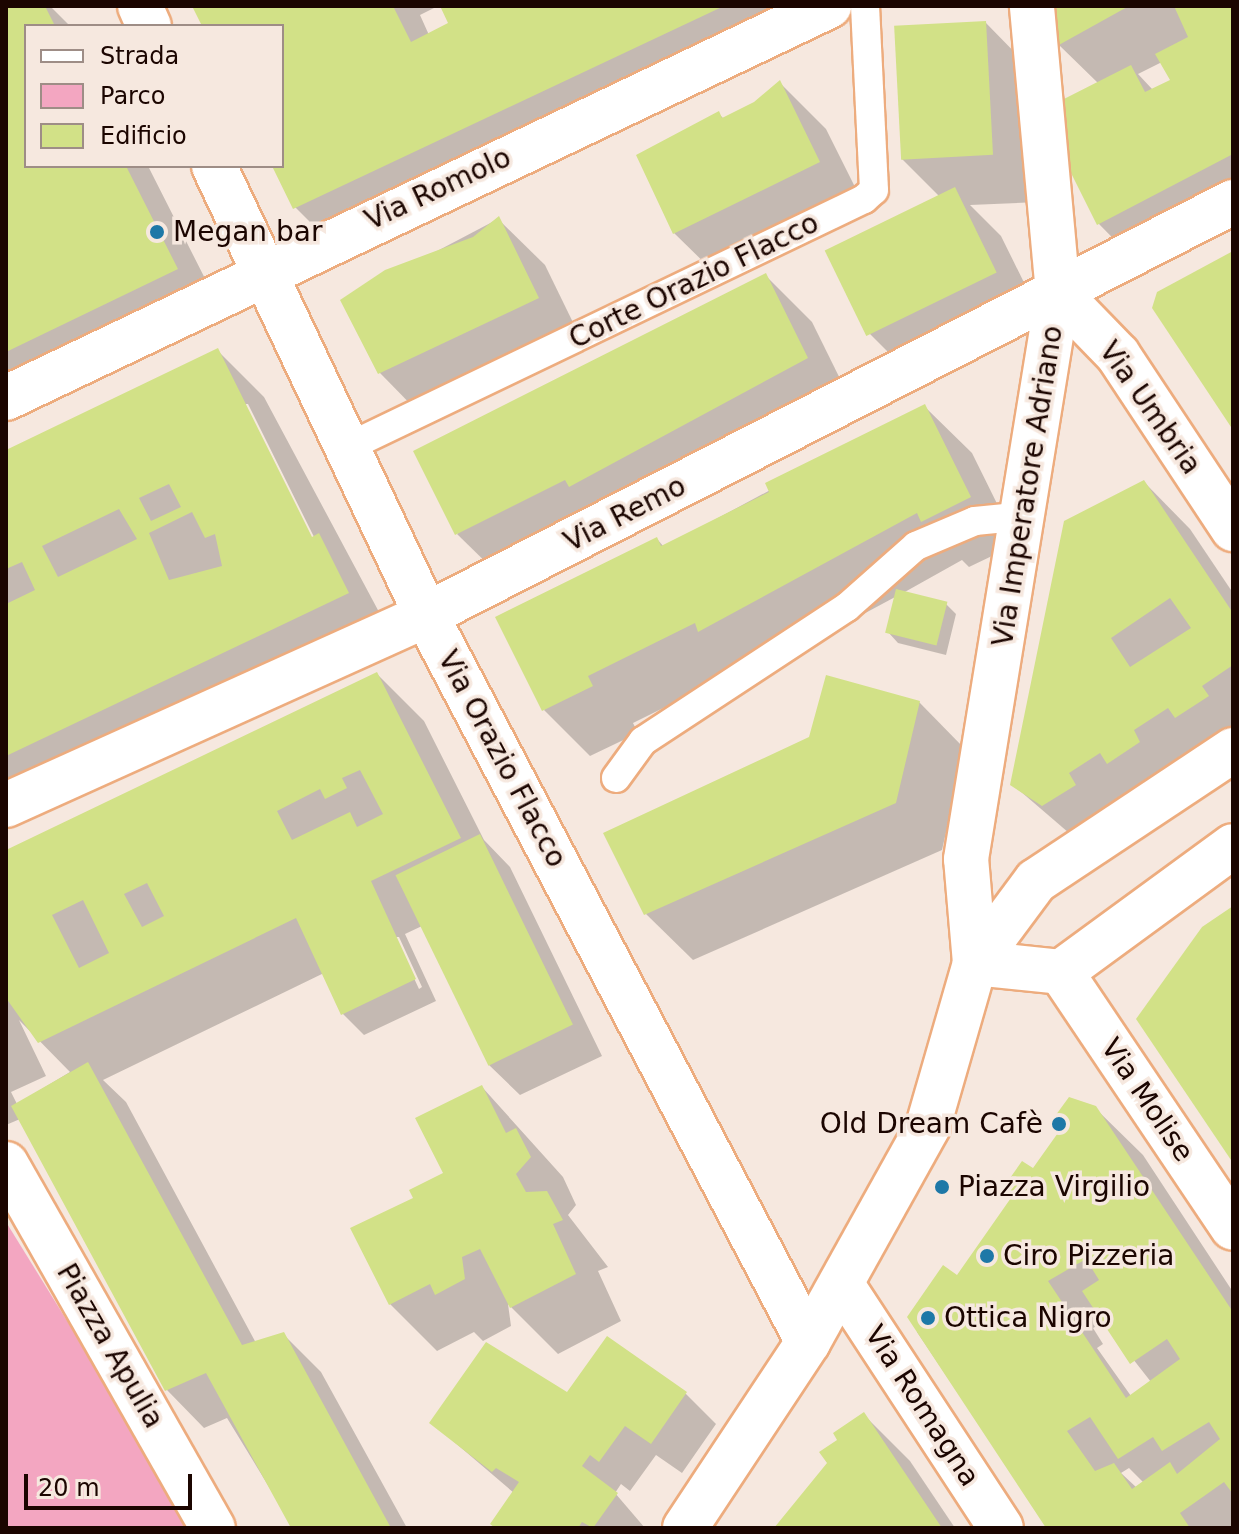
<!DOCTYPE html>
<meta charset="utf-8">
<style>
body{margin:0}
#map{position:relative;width:1239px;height:1534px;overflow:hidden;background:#f6e8df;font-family:"DejaVu Sans",sans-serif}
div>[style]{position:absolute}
.green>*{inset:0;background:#f3a6c1}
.shadow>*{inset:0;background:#0003}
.building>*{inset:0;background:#d2e187;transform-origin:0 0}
.roads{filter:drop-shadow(2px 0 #edac7e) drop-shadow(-2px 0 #edac7e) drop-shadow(0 2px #edac7e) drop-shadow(0 -2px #edac7e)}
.service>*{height:28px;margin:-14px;padding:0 14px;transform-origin:14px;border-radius:14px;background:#fff}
.minor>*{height:44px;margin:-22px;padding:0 22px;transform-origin:22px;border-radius:22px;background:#fff}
.tertiary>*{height:44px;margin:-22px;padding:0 22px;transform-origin:22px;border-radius:22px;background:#fff}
.dots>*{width:22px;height:22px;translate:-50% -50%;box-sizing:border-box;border:4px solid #f6e8df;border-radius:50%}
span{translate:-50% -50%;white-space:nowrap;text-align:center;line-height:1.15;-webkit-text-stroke:7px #f6e8df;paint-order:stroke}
.street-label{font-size:28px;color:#1b0500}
.poi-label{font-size:28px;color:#1b0500}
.left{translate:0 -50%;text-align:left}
.right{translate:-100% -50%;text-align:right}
.frame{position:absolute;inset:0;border:8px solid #1b0500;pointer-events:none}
.legend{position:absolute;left:24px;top:24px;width:260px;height:144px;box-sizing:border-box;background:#f6e8df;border:2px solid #9e8d86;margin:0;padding:10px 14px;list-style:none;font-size:24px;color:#1b0500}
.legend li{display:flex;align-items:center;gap:16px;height:40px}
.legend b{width:40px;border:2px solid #9e8d86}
.scale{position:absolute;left:24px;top:1474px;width:168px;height:36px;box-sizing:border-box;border:4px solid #1b0500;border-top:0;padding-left:10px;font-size:24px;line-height:28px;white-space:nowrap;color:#1b0500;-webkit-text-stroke:6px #f6e8df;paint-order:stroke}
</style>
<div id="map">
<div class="green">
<i style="clip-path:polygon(6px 1222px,195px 1528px,6px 1528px)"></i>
</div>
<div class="shadow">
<i style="clip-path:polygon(50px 6px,70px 26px,26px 26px,26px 166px,148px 166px,224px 316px,6px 421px,6px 8px)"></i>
<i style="clip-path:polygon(194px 6px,438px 6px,420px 15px,429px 35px,451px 24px,442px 6px,869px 6px,342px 254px,295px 207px,274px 166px,282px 166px,282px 26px,204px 26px)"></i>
<i style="clip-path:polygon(evenodd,1056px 6px,1233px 6px,1233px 225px,1145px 271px,1099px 224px,1068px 162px,1099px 84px,1059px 45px,1056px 6px,1162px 62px,1172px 81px,1153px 90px,1138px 74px,1162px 62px)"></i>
<i style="clip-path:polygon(986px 23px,1032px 70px,1038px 202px,970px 205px,1001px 236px,1042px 319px,914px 378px,867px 331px,940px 197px,902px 159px)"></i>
<i style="clip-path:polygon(780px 83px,826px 129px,866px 209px,721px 279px,674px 233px,718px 113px,724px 119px,755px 104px)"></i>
<i style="clip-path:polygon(498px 219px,545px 265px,584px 345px,426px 420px,380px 373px,342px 301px)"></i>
<i style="clip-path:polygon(765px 275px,812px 322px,853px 405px,504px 580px,457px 534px)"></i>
<i style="clip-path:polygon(evenodd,218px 351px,264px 397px,394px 640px,6px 824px,6px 452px,218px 351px,243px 404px,248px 404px,318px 545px,315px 546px,243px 404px)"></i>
<i style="clip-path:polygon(925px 407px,972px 453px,1017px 544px,969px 567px,962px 560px,903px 593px,946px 604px,956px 614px,946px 655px,898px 643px,888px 632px,897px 596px,746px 677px,740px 670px,633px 723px,638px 733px,590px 756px,544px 710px,657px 539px,664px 547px)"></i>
<i style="clip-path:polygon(1144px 482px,1190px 529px,1233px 593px,1233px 757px,1090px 851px,1012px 784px)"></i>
<i style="clip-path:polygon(evenodd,377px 674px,424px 721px,484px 840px,510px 867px,602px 1056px,520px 1095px,489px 1065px,422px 926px,405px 934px,436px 1001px,364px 1035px,343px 1014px,324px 973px,103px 1080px,126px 1102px,256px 1343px,283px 1334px,321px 1372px,407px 1528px,294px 1528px,227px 1418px,204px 1428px,167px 1390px,20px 1119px,6px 1125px,6px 852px,377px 674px,395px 937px,399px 937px,422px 987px,419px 989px,395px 937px,377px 674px,19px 1020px,70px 1072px,17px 1104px,11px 1092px,46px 1076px,19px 1020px)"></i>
<i style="clip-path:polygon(919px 702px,965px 749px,942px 850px,693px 960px,646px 914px)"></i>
<i style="clip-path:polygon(482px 1087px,563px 1177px,576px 1205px,568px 1215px,608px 1267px,598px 1271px,621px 1321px,558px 1354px,508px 1304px,511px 1326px,483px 1341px,474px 1332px,437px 1351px,390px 1304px,416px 1199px,446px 1174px)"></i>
<i style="clip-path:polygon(evenodd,1095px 1108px,1143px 1155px,1233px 1292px,1233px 1528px,1049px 1528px,917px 1332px,1061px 1131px,1052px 1123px,1095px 1108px,1104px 1322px,1151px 1382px,1131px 1396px,1097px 1348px,1103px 1344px,1093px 1328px,1104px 1322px,1095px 1108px,1129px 1468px,1144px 1483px,1137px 1488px,1121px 1473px,1129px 1468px)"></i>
<i style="clip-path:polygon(686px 1394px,716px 1424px,682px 1473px,656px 1455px,630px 1491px,621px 1484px,615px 1493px,645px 1528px,497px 1528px,514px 1493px,432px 1423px,567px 1395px)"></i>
<i style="clip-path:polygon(863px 1414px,910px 1461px,955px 1528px,782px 1528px)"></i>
</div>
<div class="building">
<i style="clip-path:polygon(6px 6px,45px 6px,55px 26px,26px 26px,26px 166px,126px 166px,178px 269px,6px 352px)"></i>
<i style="clip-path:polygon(192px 6px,393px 6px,411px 42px,448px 23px,440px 6px,724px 6px,293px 209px,272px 166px,282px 166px,282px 26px,202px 26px)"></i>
<i style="clip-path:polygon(1054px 6px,1129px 6px,1057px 46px)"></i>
<i style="clip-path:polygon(1174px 6px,1233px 6px,1233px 154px,1097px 225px,1066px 163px,1060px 101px,1131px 65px,1145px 92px,1170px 80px,1155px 54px,1188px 37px)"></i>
<i style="left:986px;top:21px;width:134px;height:92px;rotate:87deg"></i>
<i style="clip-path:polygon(780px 80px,820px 162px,673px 234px,636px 155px,719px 111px,722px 118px,754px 102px)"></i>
<i style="left:955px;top:187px;width:95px;height:145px;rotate:64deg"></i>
<i style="clip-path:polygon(499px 216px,539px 298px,378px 374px,340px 300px,385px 270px,473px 237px)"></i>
<i style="clip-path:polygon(1233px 251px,1233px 430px,1152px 308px,1157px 292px)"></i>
<i style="clip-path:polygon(766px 273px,808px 358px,569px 487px,565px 480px,455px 535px,413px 451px)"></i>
<i style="clip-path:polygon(evenodd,218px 348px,312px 537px,319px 533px,349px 593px,6px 756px,6px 604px,35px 590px,22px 562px,6px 569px,6px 450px,218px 348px,169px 484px,181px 507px,151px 521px,139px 498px,169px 484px,218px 348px,119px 509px,137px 539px,58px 577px,42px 546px,119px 509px,218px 348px,192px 512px,205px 538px,215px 534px,222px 566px,169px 580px,149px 533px,192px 512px)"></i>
<i style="clip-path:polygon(925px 404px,971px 497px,921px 522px,917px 513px,698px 632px,695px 623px,588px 676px,593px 686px,542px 711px,495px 617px,657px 537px,661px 546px,769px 492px,765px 483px)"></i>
<i style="clip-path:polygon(evenodd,1144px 480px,1233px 613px,1233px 665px,1202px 686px,1209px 696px,1175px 718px,1168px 708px,1134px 730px,1140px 742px,1107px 764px,1100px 753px,1069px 773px,1076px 785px,1042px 806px,1010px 785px,1064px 521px,1144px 480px,1170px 598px,1191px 628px,1130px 667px,1111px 638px,1170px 598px)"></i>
<i style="left:896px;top:589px;width:53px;height:45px;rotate:14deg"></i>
<i style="clip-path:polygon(evenodd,377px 672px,461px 838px,371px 881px,416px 979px,341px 1015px,296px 918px,38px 1043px,6px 998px,6px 850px,377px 672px,360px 770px,383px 814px,357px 827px,350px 812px,292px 840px,277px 811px,320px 789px,325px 799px,347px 788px,342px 778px,360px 770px,377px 672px,147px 883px,164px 916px,142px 927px,124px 894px,147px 883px,377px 672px,83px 900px,109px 953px,79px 968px,52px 915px,83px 900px)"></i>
<i style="clip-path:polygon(826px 675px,920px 701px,896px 803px,644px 915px,603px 833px,809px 737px)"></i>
<i style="left:480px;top:834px;width:212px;height:94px;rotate:64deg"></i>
<i style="clip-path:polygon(1233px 906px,1233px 1163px,1136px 1019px,1202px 927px)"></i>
<i style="clip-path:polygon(88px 1062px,242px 1345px,284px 1332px,391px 1528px,291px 1528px,206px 1373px,165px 1391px,11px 1106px)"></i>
<i style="clip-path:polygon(482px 1085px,506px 1133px,516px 1128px,531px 1157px,516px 1174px,526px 1192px,547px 1191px,563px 1220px,553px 1224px,576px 1274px,510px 1308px,480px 1249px,462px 1257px,465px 1279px,435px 1295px,430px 1284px,389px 1305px,350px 1228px,413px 1198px,409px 1190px,443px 1173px,415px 1118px)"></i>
<i style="clip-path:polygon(evenodd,1069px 1097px,1096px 1106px,1233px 1312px,1233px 1494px,1224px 1482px,1180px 1513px,1190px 1528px,1046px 1528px,907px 1317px,943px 1265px,957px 1275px,1013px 1195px,1003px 1188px,1022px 1161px,1033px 1168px,1060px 1130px,1050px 1123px,1069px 1097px,1086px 1259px,1099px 1280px,1082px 1291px,1130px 1364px,1167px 1339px,1180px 1359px,1126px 1398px,1048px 1281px,1086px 1259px,1069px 1097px,1090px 1417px,1118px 1459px,1153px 1437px,1162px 1451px,1209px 1422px,1220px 1439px,1177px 1474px,1170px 1462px,1132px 1489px,1114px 1463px,1095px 1471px,1067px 1431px,1090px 1417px)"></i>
<i style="clip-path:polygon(607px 1336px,687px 1392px,651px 1444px,625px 1426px,599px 1462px,590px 1455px,582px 1466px,618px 1493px,593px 1528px,582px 1522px,578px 1528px,495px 1528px,490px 1524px,519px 1482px,496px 1468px,492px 1472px,429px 1423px,486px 1342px,567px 1392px)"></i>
<i style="clip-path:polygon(864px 1412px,942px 1528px,774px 1528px,827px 1463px,819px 1452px,837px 1440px,833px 1433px)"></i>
</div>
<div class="roads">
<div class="service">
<i style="left:346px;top:448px;width:575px;rotate:-25.67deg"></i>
<i style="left:864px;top:199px;width:13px;rotate:-42deg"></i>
<i style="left:874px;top:190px;width:184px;rotate:-92.8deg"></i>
<i style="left:616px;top:778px;width:46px;rotate:-53.9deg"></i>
<i style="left:643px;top:741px;width:244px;rotate:-33.3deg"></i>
<i style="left:847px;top:607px;width:92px;rotate:-41.5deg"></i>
<i style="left:916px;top:546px;width:64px;rotate:-23deg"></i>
<i style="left:975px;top:521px;width:51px;rotate:-5.6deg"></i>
</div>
<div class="minor">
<i style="left:140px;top:6px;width:22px;rotate:66deg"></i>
<i style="left:214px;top:166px;width:497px;rotate:64.7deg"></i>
<i style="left:426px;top:615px;width:821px;rotate:62.28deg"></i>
<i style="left:1058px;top:293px;width:86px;rotate:45.9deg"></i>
<i style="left:1118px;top:355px;width:209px;rotate:56.5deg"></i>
<i style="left:6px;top:398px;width:912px;rotate:-25.47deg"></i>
<i style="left:6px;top:805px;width:461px;rotate:-24.3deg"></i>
<i style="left:426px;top:615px;width:907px;rotate:-27.1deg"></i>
<i style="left:975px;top:963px;width:104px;rotate:-94.9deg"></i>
<i style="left:966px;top:859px;width:573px;rotate:-80.77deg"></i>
<i style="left:1058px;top:293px;width:288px;rotate:-95.2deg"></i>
<i style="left:1061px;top:972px;width:308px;rotate:56.1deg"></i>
<i style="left:6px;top:1164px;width:419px;rotate:60.4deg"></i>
<i style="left:842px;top:1285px;width:290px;rotate:56.8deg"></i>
</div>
<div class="tertiary">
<i style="left:975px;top:963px;width:86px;rotate:6deg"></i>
<i style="left:1061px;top:972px;width:213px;rotate:-36.2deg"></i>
<i style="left:685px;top:1528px;width:223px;rotate:-56.5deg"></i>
<i style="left:808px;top:1342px;width:247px;rotate:-60.9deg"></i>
<i style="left:928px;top:1126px;width:170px;rotate:-73.9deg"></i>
<i style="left:975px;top:963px;width:102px;rotate:-53.4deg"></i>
<i style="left:1036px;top:881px;width:237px;rotate:-33.6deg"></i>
</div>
</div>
<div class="dots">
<i style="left:157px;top:232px;background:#1e78a7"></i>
<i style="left:1059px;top:1124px;background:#1e78a7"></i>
<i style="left:942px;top:1187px;background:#1e78a7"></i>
<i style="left:987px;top:1256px;background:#1e78a7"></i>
<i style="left:928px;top:1318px;background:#1e78a7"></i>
</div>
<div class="street-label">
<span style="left:438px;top:189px;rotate:-25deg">Via Romolo</span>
<span style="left:694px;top:281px;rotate:-26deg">Corte Orazio Flacco</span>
<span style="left:1150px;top:408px;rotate:55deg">Via Umbria</span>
<span style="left:1028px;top:486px;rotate:-81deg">Via Imperatore Adriano</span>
<span style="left:625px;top:514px;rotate:-27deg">Via Remo</span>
<span style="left:502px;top:759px;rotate:62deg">Via Orazio Flacco</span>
<span style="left:1147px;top:1100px;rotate:56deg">Via Molise</span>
<span style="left:110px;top:1346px;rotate:60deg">Piazza Apulia</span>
<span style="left:922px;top:1406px;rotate:57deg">Via Romagna</span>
</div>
<div class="poi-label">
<span class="left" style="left:173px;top:232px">Megan bar</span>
<span class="right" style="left:1043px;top:1124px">Old Dream Cafè</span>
<span class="left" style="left:958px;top:1187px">Piazza Virgilio</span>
<span class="left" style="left:1003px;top:1256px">Ciro Pizzeria</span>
<span class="left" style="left:944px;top:1318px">Ottica Nigro</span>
</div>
<div class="frame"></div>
<ul class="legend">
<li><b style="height:10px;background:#fff"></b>Strada</li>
<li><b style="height:22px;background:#f3a6c1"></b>Parco</li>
<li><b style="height:22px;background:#d2e187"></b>Edificio</li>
</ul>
<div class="scale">20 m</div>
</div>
